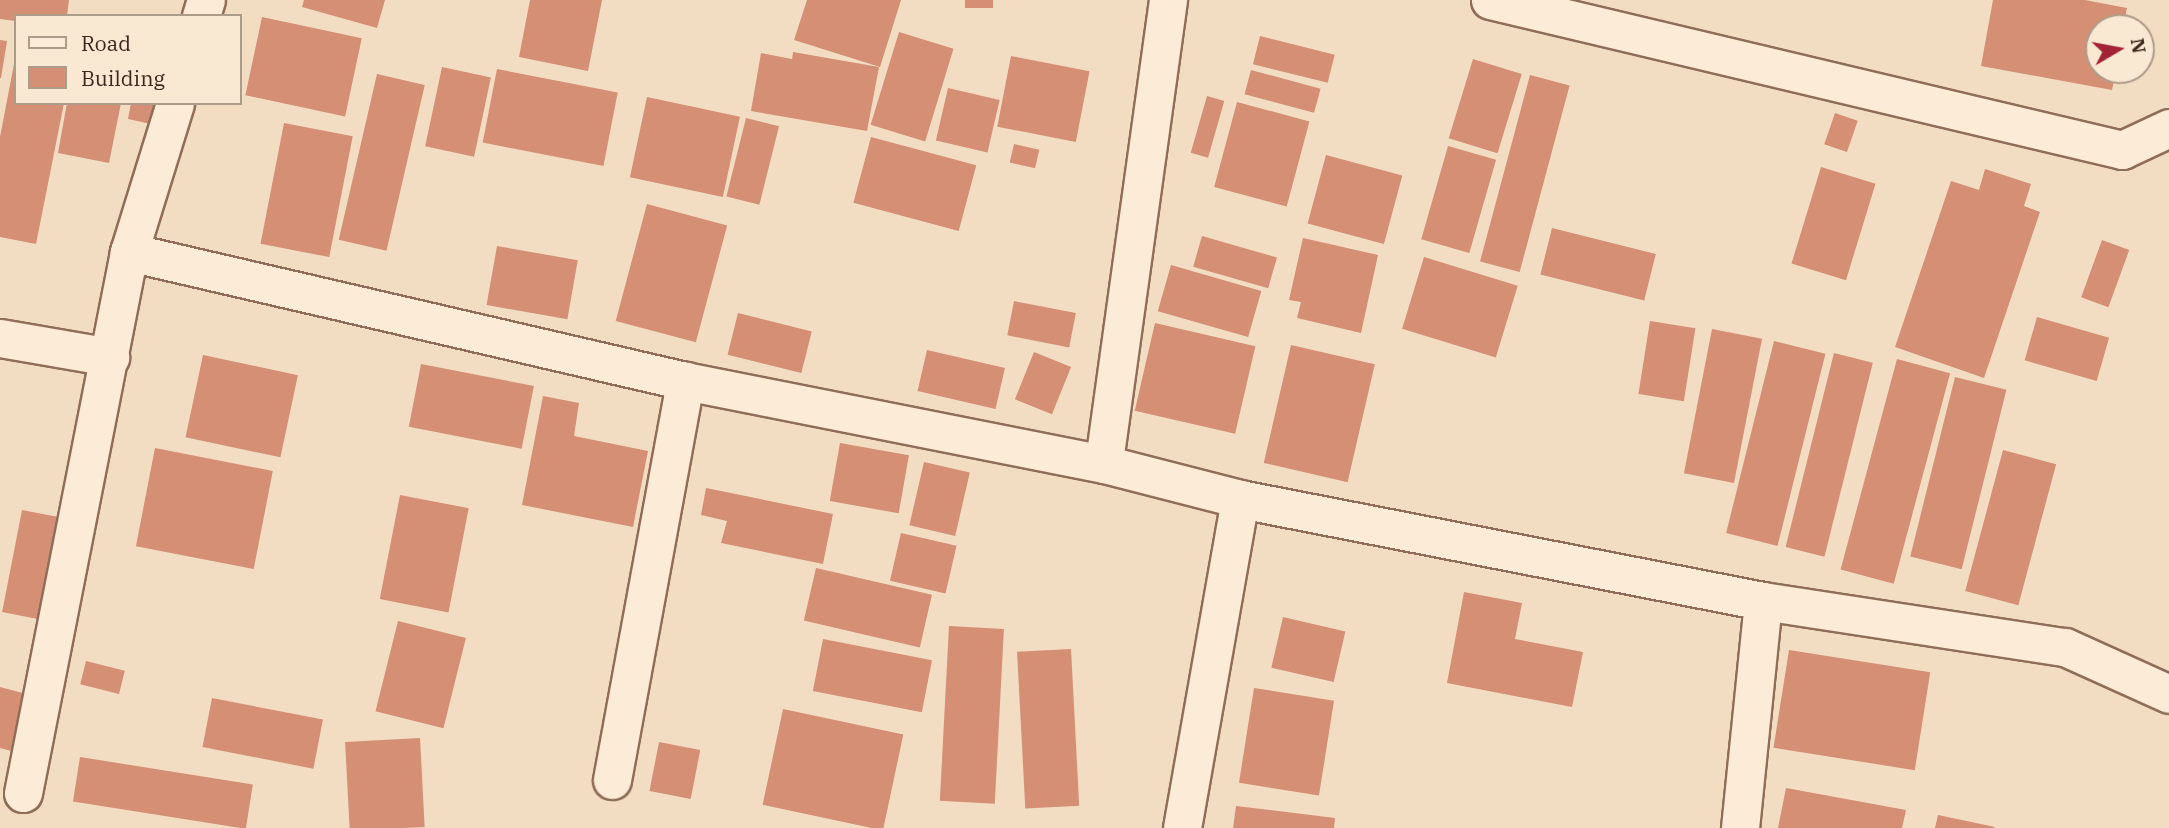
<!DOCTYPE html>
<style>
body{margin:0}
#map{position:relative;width:2169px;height:828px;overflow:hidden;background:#f2ddc3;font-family:"IBM Plex Serif",serif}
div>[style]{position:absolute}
.building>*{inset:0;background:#d48f75;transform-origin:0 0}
.roads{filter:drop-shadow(2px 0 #8f6d58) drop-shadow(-2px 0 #8f6d58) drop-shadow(0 2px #8f6d58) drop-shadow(0 -2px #8f6d58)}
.street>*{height:37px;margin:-18.5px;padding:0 18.5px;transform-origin:18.5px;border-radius:18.5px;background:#fcecd7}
span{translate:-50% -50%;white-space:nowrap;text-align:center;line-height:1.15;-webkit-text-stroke:7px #f9e9d3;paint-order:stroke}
.legend{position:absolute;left:14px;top:14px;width:228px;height:91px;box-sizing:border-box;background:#f9e9d3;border:2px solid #ae9c8a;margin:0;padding:9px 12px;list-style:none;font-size:21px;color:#3d281d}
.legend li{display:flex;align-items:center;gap:14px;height:35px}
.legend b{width:35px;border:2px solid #ae9c8a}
.north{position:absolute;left:2085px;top:14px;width:70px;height:70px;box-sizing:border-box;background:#f9e9d3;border:2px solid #ae9c8a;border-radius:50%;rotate:80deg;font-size:19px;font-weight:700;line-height:28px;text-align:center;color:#3d281d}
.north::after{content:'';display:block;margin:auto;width:24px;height:32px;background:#a42235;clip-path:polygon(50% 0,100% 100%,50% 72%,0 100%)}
</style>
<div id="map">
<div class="building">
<i style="clip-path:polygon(0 0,69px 0,67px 16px,16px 16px,16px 21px,0 19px)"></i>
<i style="clip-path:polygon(304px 0,385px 0,377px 28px,302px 7px)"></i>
<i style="clip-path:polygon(530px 0,602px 0,588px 71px,519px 57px)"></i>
<i style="clip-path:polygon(807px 0,901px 0,880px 67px,794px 40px)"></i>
<i style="left:965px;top:0;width:28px;height:8px"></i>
<i style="clip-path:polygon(1993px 0,2085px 0,2127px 8px,2123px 28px,2099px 28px,2099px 70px,2116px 70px,2112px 90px,1981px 66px)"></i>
<i style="left:262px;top:17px;width:102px;height:80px;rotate:12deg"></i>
<i style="left:899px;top:32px;width:57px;height:97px;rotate:17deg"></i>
<i style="left:1260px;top:36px;width:77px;height:29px;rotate:14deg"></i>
<i style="clip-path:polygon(0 40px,7px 41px,1px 78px,0 78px)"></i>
<i style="clip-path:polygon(793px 52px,879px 67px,867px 131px,751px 111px,761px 53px,792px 59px)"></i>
<i style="left:1011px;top:56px;width:80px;height:72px;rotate:11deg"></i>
<i style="left:1473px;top:59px;width:51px;height:83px;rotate:17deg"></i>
<i style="clip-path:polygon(14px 64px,16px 103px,64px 103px,36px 244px,0 237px,0 137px)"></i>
<i style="left:442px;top:67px;width:50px;height:81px;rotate:12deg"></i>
<i style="left:497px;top:69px;width:123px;height:75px;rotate:11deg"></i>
<i style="left:1251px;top:70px;width:72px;height:25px;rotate:15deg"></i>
<i style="left:377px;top:74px;width:49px;height:170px;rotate:13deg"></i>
<i style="left:1530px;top:75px;width:41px;height:193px;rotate:15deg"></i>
<i style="left:948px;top:88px;width:53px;height:54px;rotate:13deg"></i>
<i style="left:1207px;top:96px;width:18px;height:59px;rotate:16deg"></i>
<i style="left:647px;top:97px;width:95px;height:82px;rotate:12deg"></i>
<i style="left:1237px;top:102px;width:75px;height:88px;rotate:15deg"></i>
<i style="clip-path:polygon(67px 103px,121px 103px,109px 163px,58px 153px)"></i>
<i style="clip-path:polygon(131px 103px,174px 103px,169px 128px,128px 119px)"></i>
<i style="left:1835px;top:113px;width:24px;height:33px;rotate:19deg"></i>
<i style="left:746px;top:118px;width:34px;height:81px;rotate:14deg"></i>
<i style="left:284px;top:123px;width:70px;height:123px;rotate:11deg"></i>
<i style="left:871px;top:137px;width:109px;height:68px;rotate:15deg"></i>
<i style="left:1014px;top:144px;width:26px;height:19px;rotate:13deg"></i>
<i style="left:1448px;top:146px;width:50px;height:97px;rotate:16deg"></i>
<i style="left:1326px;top:155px;width:79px;height:71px;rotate:15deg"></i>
<i style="left:1821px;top:167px;width:57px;height:101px;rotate:17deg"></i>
<i style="clip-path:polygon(1985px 169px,2031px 184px,2024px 206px,2040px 212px,1984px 378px,1895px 347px,1951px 181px,1979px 190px)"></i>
<i style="left:647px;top:204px;width:83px;height:121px;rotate:15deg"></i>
<i style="left:1552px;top:228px;width:107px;height:48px;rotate:14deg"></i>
<i style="left:1202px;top:236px;width:78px;height:32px;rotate:16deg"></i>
<i style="clip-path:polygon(1303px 238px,1378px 255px,1361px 333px,1297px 318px,1301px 302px,1289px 300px)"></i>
<i style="left:2102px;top:240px;width:29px;height:61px;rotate:20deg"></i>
<i style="left:497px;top:246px;width:82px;height:60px;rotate:10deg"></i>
<i style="left:1424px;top:257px;width:98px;height:75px;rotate:17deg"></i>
<i style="left:1171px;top:265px;width:94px;height:48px;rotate:16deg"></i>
<i style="left:1014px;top:301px;width:63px;height:35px;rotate:11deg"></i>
<i style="left:738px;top:313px;width:76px;height:43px;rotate:14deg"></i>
<i style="left:2037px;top:317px;width:75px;height:45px;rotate:16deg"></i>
<i style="left:1650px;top:321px;width:46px;height:74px;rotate:9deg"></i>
<i style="left:1155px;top:323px;width:103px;height:90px;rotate:13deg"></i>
<i style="left:1712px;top:329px;width:51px;height:147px;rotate:11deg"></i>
<i style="left:1774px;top:341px;width:53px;height:198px;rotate:14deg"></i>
<i style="left:1291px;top:345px;width:86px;height:121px;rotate:13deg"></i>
<i style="left:927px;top:350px;width:80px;height:42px;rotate:13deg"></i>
<i style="left:1034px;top:352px;width:40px;height:51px;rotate:22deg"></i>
<i style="left:1834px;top:353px;width:40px;height:200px;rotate:14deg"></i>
<i style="left:203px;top:355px;width:97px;height:84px;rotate:12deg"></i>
<i style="left:1897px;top:359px;width:55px;height:218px;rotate:15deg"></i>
<i style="left:421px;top:364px;width:115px;height:64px;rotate:11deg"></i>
<i style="left:1955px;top:377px;width:53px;height:185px;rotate:14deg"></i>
<i style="clip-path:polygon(543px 396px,579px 403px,574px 436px,648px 451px,633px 527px,522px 505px)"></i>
<i style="left:840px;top:443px;width:70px;height:59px;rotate:10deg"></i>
<i style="left:155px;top:448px;width:120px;height:100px;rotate:11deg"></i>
<i style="left:2003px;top:450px;width:55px;height:146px;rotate:15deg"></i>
<i style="left:924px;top:462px;width:47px;height:65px;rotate:13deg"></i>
<i style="clip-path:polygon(706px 488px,833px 514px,823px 564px,721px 543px,727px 521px,701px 515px)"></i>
<i style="left:400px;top:495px;width:70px;height:106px;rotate:11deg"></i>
<i style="left:22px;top:510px;width:53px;height:104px;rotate:11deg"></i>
<i style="left:901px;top:533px;width:57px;height:49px;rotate:13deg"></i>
<i style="left:816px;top:568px;width:119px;height:54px;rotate:13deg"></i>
<i style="clip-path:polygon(1464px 592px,1522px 603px,1515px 639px,1583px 652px,1572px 707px,1447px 683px)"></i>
<i style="left:1283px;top:617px;width:64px;height:52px;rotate:13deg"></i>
<i style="left:398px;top:621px;width:70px;height:93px;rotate:14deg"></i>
<i style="left:949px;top:626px;width:55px;height:175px;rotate:3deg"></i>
<i style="left:823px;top:639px;width:111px;height:53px;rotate:11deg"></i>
<i style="left:1071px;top:649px;width:157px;height:54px;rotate:87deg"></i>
<i style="left:1789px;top:650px;width:143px;height:99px;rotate:9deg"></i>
<i style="left:86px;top:661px;width:40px;height:24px;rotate:14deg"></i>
<i style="clip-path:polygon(0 687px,34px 696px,19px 753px,0 748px)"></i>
<i style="left:1254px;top:688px;width:81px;height:96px;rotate:9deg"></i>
<i style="left:212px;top:698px;width:113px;height:50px;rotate:11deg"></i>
<i style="left:783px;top:709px;width:123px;height:98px;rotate:12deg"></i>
<i style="left:420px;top:738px;width:89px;height:75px;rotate:87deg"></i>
<i style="left:659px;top:742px;width:42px;height:50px;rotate:11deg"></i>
<i style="left:80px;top:757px;width:175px;height:45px;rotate:9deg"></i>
<i style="clip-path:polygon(1786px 788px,1906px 810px,1902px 828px,1778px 828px)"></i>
<i style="clip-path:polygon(1236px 806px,1335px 818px,1334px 828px,1233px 828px)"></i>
<i style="clip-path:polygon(1938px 815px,1995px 827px,1994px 828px,1935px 828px)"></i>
</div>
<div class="roads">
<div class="street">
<i style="left:1168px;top:0;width:468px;rotate:97.9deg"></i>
<i style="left:1104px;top:464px;width:140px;rotate:14.4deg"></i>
<i style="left:1240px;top:499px;width:334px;rotate:100deg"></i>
<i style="left:1490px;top:0;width:650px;rotate:13.35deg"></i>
<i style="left:2122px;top:150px;width:52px;rotate:-25.1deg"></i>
<i style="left:201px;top:16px;width:17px;rotate:-73deg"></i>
<i style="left:129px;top:252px;width:571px;rotate:13.06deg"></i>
<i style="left:685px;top:381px;width:427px;rotate:11.2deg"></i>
<i style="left:0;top:338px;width:112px;rotate:9.8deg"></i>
<i style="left:1240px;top:499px;width:533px;rotate:11.04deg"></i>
<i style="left:1763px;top:601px;width:305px;rotate:8.7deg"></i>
<i style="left:2065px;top:647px;width:114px;rotate:24.3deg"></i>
<i style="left:612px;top:780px;width:406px;rotate:-79.6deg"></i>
<i style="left:23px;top:793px;width:551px;rotate:-78.91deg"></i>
<i style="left:129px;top:252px;width:156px;rotate:-72.8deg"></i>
<i style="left:1740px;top:828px;width:228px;rotate:-84.2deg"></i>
</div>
</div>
<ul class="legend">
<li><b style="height:9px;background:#fcecd7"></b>Road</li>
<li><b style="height:19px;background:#d48f75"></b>Building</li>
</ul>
<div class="north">N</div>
</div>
